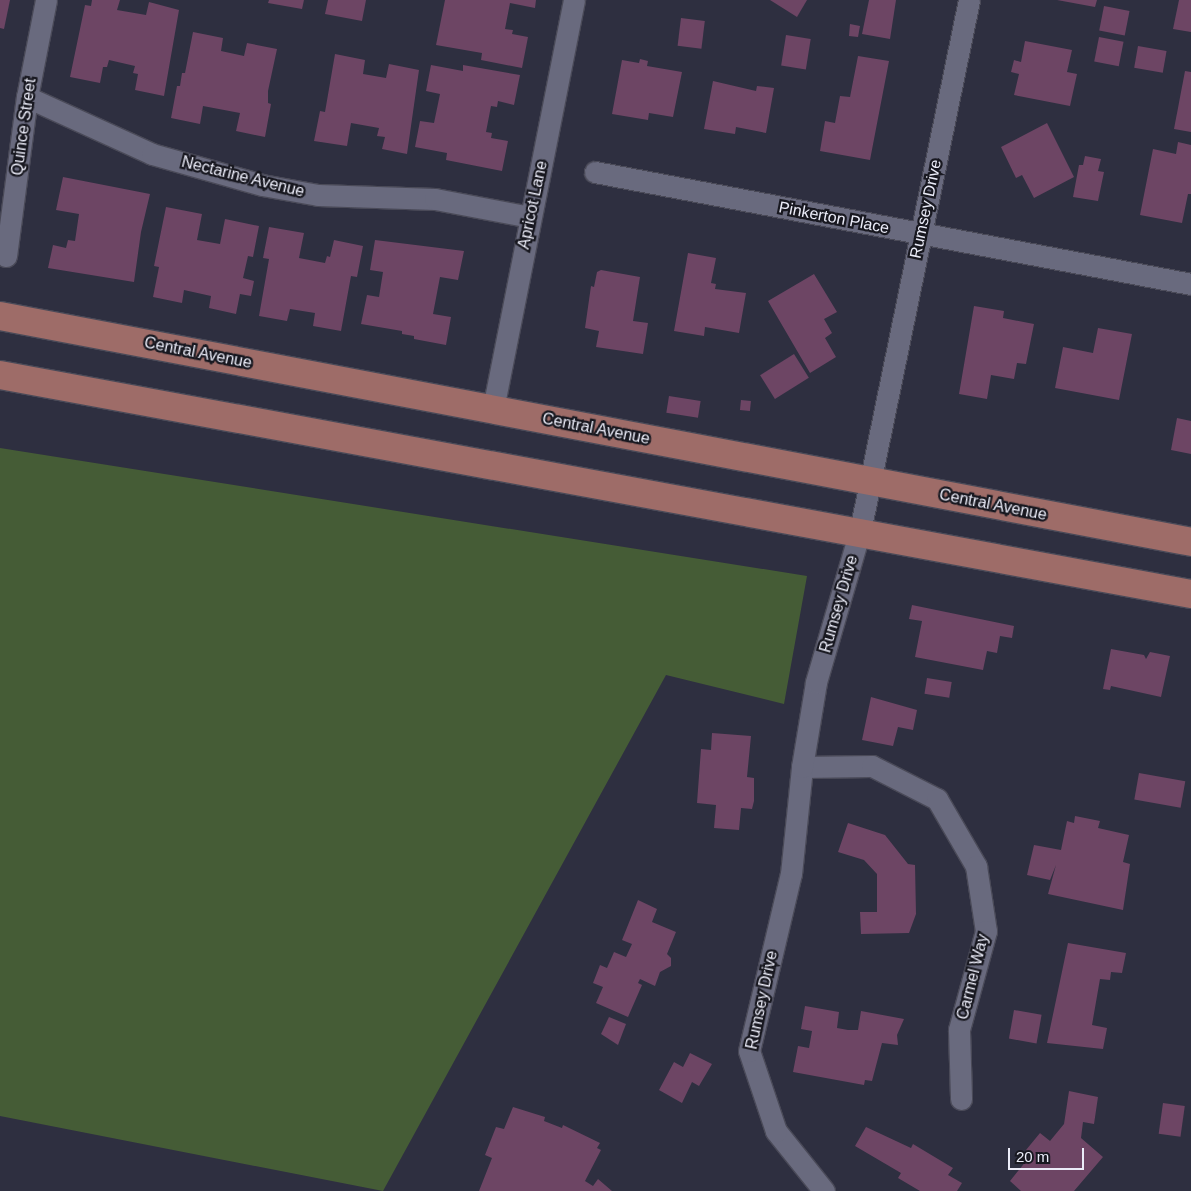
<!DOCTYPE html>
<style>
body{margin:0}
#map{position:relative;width:1191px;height:1191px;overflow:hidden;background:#2e2f40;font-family:Helvetica,sans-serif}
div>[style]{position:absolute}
.green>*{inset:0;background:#455c36}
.building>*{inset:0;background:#6d4564;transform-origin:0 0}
.roads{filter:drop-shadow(1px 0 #4a4a58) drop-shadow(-1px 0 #4a4a58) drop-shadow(0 1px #4a4a58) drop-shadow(0 -1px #4a4a58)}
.minor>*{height:21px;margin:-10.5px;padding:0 10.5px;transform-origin:10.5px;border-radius:10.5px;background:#696a7e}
.primary>*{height:28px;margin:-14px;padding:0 14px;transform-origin:14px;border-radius:14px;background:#9e6c68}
span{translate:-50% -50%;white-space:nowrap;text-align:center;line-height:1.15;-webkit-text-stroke:4.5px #181820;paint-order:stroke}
.street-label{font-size:16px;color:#ebecf8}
.scale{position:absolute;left:1008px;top:1148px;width:76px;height:22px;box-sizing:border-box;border:2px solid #ebecf8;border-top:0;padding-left:6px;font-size:15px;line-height:18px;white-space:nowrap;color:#ebecf8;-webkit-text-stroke:4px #181820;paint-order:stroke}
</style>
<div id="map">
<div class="green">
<i style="clip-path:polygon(0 448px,807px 576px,784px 704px,666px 675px,383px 1191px,0 1116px)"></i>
</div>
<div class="building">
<i style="clip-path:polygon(0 0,10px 0,4px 29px,0 28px)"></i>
<i style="clip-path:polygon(92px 0,120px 0,117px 10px,146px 15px,149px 2px,179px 10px,164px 96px,135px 90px,138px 74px,133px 73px,135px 66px,109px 60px,107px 67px,103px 67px,100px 83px,70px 77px,85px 5px,91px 6px)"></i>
<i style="clip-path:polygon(269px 0,304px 0,302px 9px,268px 3px)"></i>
<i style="clip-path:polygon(328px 0,366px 0,362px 21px,325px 14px)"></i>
<i style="clip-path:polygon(445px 0,536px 0,535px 8px,510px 3px,505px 29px,513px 30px,512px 34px,528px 37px,522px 68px,481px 60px,482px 53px,436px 45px)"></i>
<i style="clip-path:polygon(770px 0,807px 0,797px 17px)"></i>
<i style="clip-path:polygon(869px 0,896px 0,890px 39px,862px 34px)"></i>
<i style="clip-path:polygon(1057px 0,1097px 0,1095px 7px)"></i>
<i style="clip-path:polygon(1179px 0,1191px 0,1191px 32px,1173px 29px)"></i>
<i style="left:1104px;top:6px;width:26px;height:25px;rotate:11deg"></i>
<i style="left:681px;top:18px;width:24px;height:28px;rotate:7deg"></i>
<i style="clip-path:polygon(850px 24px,860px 26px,858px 37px,849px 36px)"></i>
<i style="clip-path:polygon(193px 32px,223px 38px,221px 51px,244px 56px,247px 43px,277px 49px,268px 91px,268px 103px,271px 104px,265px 137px,236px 131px,240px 113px,203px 106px,200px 124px,171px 118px,177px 86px,180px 86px,182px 73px,185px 73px)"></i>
<i style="left:786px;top:35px;width:25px;height:31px;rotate:9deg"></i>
<i style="left:1099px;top:37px;width:25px;height:25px;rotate:11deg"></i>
<i style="clip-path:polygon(1025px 41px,1072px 50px,1067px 72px,1077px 74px,1070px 106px,1014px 95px,1019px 74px,1011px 72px,1014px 60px,1021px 62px)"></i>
<i style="left:1138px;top:46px;width:29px;height:22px;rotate:10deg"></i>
<i style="clip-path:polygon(335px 54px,365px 60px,363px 74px,386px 78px,389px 64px,419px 70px,407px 154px,382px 149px,385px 137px,377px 136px,379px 128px,351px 123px,347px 146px,314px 141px,320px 111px,325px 112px)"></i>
<i style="clip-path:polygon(858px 56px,889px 61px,870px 160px,820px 151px,825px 121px,835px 123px,840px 96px,850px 97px)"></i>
<i style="clip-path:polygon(640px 59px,648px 61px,647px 66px,682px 72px,673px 117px,649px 113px,648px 120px,612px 114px,622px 60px,639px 63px)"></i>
<i style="clip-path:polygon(431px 65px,463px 71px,463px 65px,520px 75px,514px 105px,498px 101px,497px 107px,491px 106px,486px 132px,492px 133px,491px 138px,508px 141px,502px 171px,446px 160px,447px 153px,415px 147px,420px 121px,434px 123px,440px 94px,426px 91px)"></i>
<i style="clip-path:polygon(1185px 71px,1191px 72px,1191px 132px,1174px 129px)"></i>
<i style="clip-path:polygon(713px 81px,756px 91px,757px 86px,774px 88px,766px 133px,736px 127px,735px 134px,704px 129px)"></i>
<i style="clip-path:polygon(1047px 123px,1074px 177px,1034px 198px,1022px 175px,1016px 178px,1001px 147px)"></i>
<i style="clip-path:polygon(1178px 142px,1191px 145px,1191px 194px,1188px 194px,1182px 223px,1140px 215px,1153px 149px,1176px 154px)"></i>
<i style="clip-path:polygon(1085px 156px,1101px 159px,1098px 171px,1104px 172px,1098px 201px,1073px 197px,1079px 165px,1083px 165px)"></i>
<i style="clip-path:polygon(63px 177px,150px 194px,141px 232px,134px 282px,48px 268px,53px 245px,66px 248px,68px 240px,75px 241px,79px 214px,56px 210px)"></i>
<i style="clip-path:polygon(166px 207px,202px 214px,197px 240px,220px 244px,225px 219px,259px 226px,253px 257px,248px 256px,243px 278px,254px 281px,251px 296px,240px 294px,236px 314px,209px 308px,211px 296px,184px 290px,182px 303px,153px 297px,159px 267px,154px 266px)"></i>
<i style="clip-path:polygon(269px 227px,304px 233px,299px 258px,325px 263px,327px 256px,330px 257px,334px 240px,363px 246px,357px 277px,351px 276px,341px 331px,313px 326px,315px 313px,290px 309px,287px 321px,259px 316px,269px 259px,263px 258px)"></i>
<i style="clip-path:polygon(375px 240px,464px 251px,458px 280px,440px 277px,433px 314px,451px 317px,446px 345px,414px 339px,414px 336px,402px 334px,402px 331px,361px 324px,367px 295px,379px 297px,383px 272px,370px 270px)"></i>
<i style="clip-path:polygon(688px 253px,716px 258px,711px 283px,716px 284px,715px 289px,746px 293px,739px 333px,705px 327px,704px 336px,674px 331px)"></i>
<i style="clip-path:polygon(601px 270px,640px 277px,633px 321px,648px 323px,643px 354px,596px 347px,599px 331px,585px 328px,591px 286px,594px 287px,597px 272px)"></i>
<i style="clip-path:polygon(814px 274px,837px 312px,824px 319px,832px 333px,825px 338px,836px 357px,810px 373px,768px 301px)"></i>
<i style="clip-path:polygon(974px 306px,1004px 311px,1003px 318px,1034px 324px,1026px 364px,1017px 363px,1014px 379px,991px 375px,987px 399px,959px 394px)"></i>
<i style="clip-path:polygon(1098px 328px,1132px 334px,1119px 400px,1055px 388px,1063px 347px,1093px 353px)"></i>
<i style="left:794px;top:354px;width:28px;height:40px;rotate:58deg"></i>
<i style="left:669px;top:396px;width:32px;height:17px;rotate:9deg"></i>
<i style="left:741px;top:400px;width:10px;height:10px;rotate:6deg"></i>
<i style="clip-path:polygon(1177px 418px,1191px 421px,1191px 454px,1171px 450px)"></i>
<i style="clip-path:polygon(912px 605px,1014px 626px,1012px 638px,1000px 636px,997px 653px,987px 651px,983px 670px,915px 657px,922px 621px,909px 619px)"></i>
<i style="clip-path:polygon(1111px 649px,1144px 655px,1146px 659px,1150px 652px,1170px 656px,1161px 697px,1111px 686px,1110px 690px,1103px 689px)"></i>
<i style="left:927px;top:678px;width:25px;height:16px;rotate:9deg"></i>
<i style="clip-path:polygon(871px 697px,917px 710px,913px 730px,898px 727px,893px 746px,862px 740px)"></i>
<i style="clip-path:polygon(712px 733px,751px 736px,747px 777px,754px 778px,754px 801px,752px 809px,741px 808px,739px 830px,714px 828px,716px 805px,697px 803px,701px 749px,711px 750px)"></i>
<i style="left:1139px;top:773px;width:47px;height:27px;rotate:10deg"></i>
<i style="clip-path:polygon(1075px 816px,1100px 821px,1098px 828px,1129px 835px,1123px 862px,1130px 864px,1123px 910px,1048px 894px,1056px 865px,1050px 880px,1027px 875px,1034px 845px,1061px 850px,1067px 821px,1074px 823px)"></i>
<i style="clip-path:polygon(848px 823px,885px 835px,908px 864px,915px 865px,916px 914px,909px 933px,861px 934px,860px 912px,877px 912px,877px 874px,864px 860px,838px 852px)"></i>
<i style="clip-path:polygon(638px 900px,657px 909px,652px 922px,676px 932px,667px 954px,671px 958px,671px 966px,660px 972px,655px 986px,640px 979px,638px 983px,642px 985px,628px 1017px,596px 1003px,603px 987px,593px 983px,600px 965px,607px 968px,614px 952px,626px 957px,632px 944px,622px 940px)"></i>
<i style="clip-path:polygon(1068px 943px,1126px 953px,1122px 973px,1111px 972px,1110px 980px,1100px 979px,1092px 1025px,1107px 1028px,1103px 1049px,1047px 1043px)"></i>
<i style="clip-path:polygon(805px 1006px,839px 1012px,837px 1028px,848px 1030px,858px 1030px,861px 1011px,904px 1019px,897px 1035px,898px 1045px,882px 1043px,872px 1081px,865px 1080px,864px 1085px,793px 1072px,798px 1046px,809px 1048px,812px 1031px,801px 1029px)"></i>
<i style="left:1014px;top:1010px;width:28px;height:29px;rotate:10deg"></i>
<i style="clip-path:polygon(609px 1017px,626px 1024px,618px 1045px,601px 1034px)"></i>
<i style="clip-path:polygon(690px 1053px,712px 1064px,699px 1086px,692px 1082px,682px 1103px,659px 1090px,674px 1062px,683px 1067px)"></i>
<i style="clip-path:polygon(1069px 1091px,1098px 1097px,1094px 1124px,1083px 1122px,1081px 1138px,1103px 1157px,1074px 1191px,1021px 1191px,1010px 1181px,1031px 1155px,1026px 1150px,1040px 1133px,1050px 1141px,1064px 1124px)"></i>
<i style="left:1163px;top:1103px;width:22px;height:31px;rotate:8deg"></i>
<i style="clip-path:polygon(513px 1107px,545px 1117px,544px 1121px,562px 1128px,563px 1125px,600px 1143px,597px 1148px,601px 1150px,585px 1181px,593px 1186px,598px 1179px,612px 1191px,479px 1191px,492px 1158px,485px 1155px,496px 1127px,504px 1129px)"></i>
<i style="clip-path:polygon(866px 1127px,911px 1148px,913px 1144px,953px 1168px,948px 1175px,962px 1183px,957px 1191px,920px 1191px,898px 1178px,901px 1173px,855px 1146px)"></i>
</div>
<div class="roads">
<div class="minor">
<i style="left:27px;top:97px;width:137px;rotate:24.5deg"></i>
<i style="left:152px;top:154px;width:114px;rotate:15.7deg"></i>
<i style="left:262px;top:185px;width:57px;rotate:10.1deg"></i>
<i style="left:318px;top:195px;width:117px;rotate:2deg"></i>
<i style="left:435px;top:199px;width:97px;rotate:10.7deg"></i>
<i style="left:595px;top:172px;width:606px;rotate:10.64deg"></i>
<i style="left:6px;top:256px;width:160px;rotate:-82.5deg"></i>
<i style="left:27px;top:97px;width:99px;rotate:-78.9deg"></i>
<i style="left:493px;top:409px;width:417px;rotate:-78.8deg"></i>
<i style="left:802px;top:767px;width:70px;rotate:-0.8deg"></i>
<i style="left:872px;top:766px;width:73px;rotate:26.9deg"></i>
<i style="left:937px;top:799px;width:78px;rotate:59.8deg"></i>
<i style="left:976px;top:866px;width:66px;rotate:81.3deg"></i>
<i style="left:986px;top:931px;width:103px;rotate:105.3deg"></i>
<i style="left:959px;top:1030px;width:69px;rotate:88.3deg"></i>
<i style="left:824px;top:1191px;width:77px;rotate:-128.7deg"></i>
<i style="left:776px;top:1131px;width:84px;rotate:-108.6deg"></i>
<i style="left:749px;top:1051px;width:182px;rotate:-76.7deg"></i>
<i style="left:791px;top:874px;width:108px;rotate:-84.1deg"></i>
<i style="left:802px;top:767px;width:86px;rotate:-80.6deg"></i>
<i style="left:816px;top:682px;width:157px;rotate:-73.8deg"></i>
<i style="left:860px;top:531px;width:542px;rotate:-78.4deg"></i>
</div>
<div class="primary">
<i style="left:0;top:316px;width:1212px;rotate:10.74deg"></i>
<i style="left:0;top:375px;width:1211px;rotate:10.42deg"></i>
</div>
</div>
<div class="street-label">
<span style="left:24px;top:127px;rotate:-82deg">Quince Street</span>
<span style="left:243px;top:177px;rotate:14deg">Nectarine Avenue</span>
<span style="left:533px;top:205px;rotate:-78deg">Apricot Lane</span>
<span style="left:926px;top:209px;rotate:-78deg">Rumsey Drive</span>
<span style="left:834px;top:218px;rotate:11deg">Pinkerton Place</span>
<span style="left:198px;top:353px;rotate:11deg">Central Avenue</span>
<span style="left:596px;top:429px;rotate:11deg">Central Avenue</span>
<span style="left:993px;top:505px;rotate:11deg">Central Avenue</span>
<span style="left:839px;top:604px;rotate:-74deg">Rumsey Drive</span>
<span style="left:973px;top:977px;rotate:-76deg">Carmel Way</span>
<span style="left:762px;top:1000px;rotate:-78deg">Rumsey Drive</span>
</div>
<div class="scale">20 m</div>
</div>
